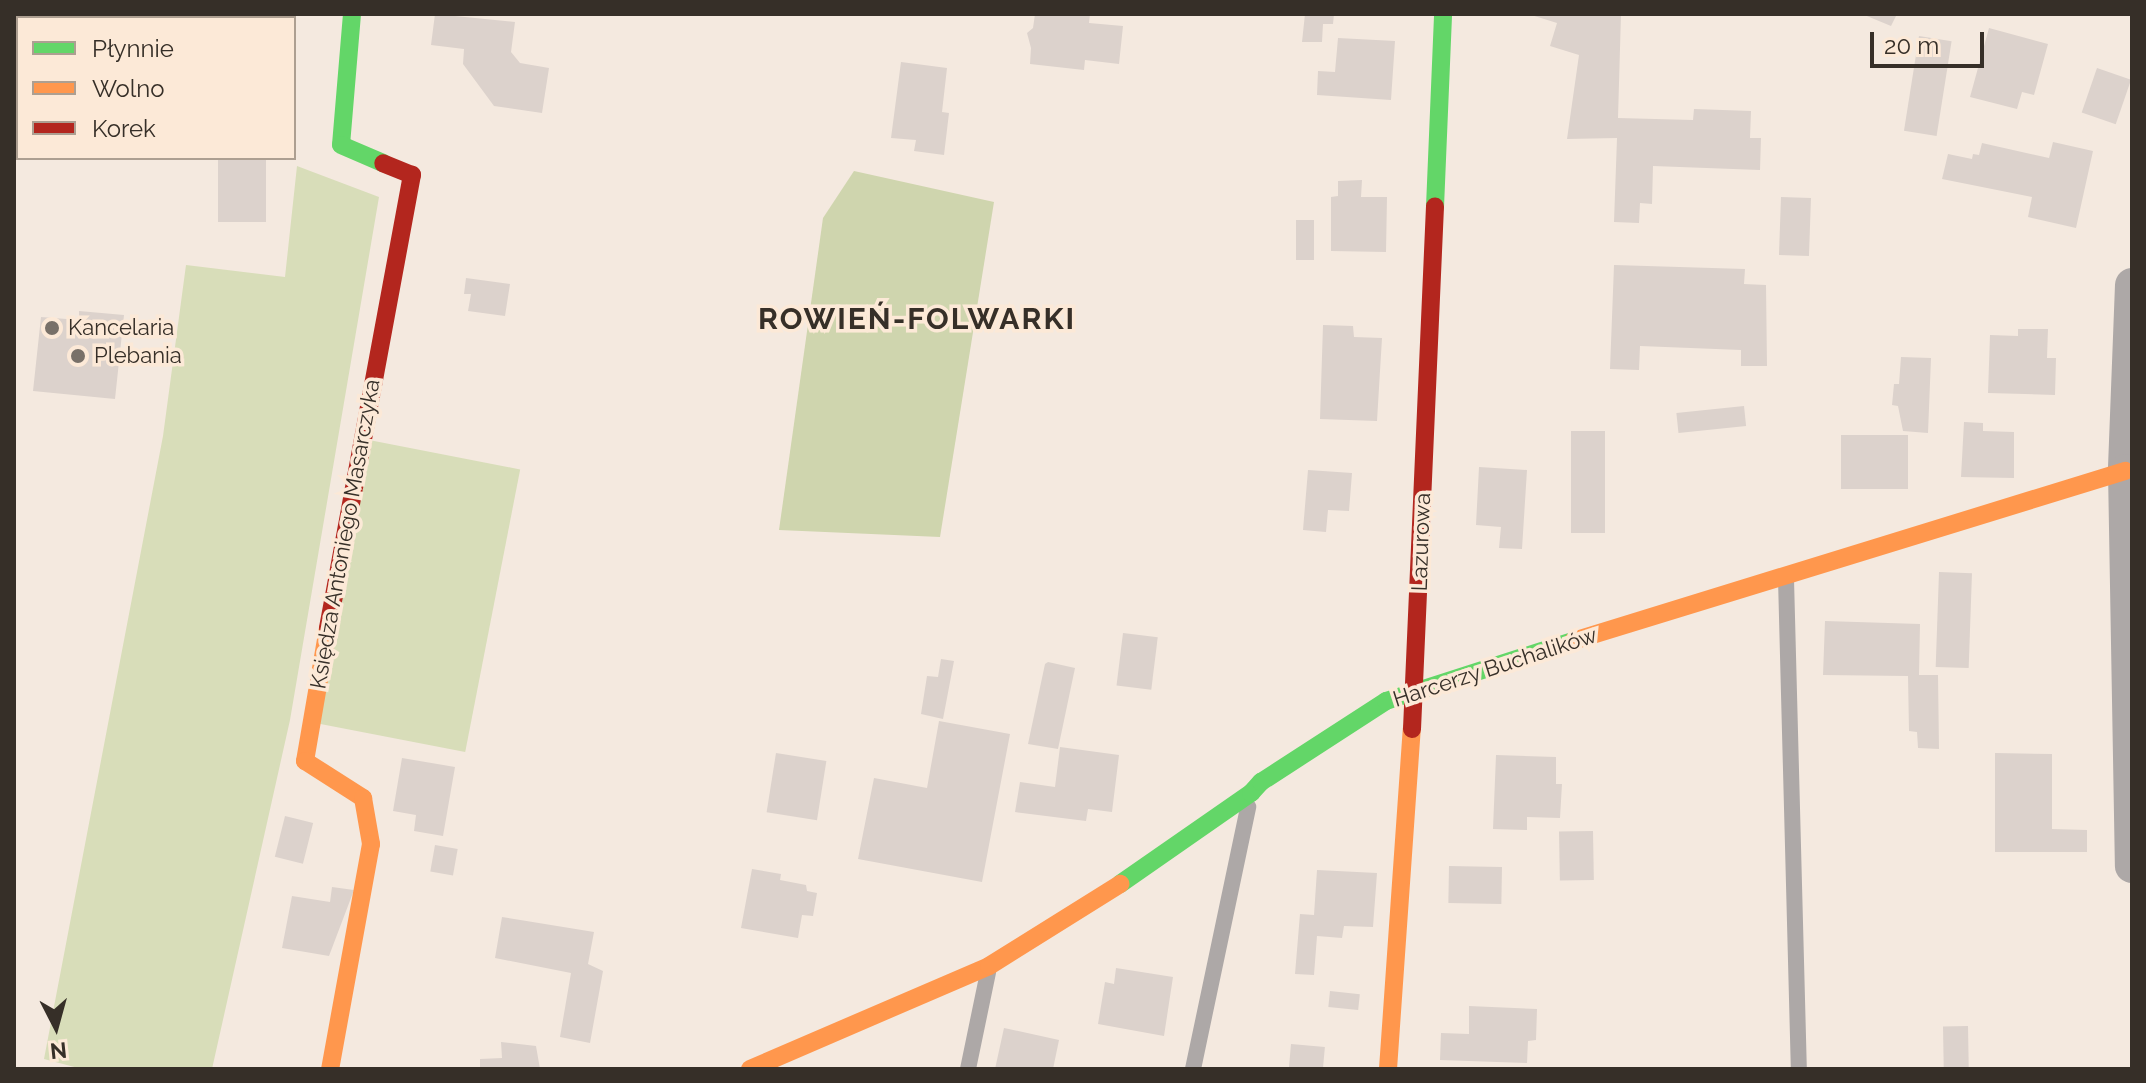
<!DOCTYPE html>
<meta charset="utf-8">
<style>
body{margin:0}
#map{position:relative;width:2146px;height:1083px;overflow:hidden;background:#f4e9df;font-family:Raleway,sans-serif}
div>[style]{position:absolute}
.green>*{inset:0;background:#d8ddb9;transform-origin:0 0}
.forest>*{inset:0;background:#cfd5ae}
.building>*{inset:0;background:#dcd2cc;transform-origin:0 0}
.lane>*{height:16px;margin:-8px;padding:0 8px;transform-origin:8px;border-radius:8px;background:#ada8a7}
.street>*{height:34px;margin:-17px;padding:0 17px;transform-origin:17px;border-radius:17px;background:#ada8a7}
.fast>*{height:18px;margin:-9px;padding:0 9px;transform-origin:9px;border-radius:9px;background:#63d668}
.slow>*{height:18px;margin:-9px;padding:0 9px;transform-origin:9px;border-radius:9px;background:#ff974d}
.jam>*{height:18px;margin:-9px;padding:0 9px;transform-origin:9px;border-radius:9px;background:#b3261e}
.dots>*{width:22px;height:22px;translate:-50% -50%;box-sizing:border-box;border:4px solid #fce9d7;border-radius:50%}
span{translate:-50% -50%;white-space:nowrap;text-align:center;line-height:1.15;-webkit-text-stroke:7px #fce9d7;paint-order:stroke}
.poi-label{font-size:22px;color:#362f28}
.left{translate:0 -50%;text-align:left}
.street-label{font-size:22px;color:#362f28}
.district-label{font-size:30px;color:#362f28;font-weight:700;letter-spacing:2px}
.frame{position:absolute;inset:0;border:16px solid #362f28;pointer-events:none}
.legend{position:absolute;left:16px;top:16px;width:280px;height:144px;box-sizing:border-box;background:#fce9d7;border:2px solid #ad9f91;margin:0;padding:10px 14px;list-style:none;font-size:24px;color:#362f28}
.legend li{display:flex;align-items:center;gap:16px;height:40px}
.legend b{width:40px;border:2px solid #ad9f91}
.north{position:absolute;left:16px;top:987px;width:80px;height:80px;-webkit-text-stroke:6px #fce9d7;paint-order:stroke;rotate:174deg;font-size:22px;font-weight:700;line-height:32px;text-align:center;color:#362f28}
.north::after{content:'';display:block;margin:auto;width:28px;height:36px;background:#362f28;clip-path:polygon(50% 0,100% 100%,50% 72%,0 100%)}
.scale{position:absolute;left:1870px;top:32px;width:114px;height:36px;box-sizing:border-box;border:4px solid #362f28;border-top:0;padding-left:10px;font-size:24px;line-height:28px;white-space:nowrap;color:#362f28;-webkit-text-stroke:6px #fce9d7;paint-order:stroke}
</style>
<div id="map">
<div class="green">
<i style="clip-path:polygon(297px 166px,379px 197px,290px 720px,212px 1069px,82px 1069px,44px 1059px,163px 436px,186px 265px,285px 277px)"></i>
<i style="left:369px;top:440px;width:154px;height:288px;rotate:11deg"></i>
</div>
<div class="forest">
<i style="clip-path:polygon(854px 171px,994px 202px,940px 537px,779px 530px,823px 218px)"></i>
</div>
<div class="building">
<i style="left:53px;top:14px;width:134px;height:5px"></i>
<i style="left:244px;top:14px;width:40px;height:4px"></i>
<i style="clip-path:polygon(435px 14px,515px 22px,511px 52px,520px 63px,549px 68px,542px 113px,494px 106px,463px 64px,464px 49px,431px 45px)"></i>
<i style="clip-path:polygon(1035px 14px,1090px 14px,1089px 23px,1123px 26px,1119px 64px,1085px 60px,1084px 70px,1030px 64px,1031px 48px,1027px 33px,1033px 28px)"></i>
<i style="clip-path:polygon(1305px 14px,1334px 14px,1333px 24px,1323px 24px,1322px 42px,1302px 42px)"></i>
<i style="clip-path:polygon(1528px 14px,1621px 14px,1618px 118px,1693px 120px,1694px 109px,1751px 111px,1750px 138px,1761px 138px,1760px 170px,1653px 166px,1652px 204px,1640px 203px,1639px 223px,1614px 222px,1617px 138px,1567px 139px,1579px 55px,1550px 46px,1557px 23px)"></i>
<i style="clip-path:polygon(1862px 14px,1897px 14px,1891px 26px)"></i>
<i style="clip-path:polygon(1989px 28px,2048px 44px,2034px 95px,2022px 92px,2017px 109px,1970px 97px)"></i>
<i style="left:1919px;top:36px;width:33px;height:96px;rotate:9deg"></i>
<i style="clip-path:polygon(1338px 38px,1395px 41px,1391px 100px,1317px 95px,1318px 71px,1335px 72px)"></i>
<i style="clip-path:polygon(901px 62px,947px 68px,942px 112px,949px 113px,944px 155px,914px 151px,916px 140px,891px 138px)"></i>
<i style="left:2097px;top:68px;width:36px;height:47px;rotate:19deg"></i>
<i style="clip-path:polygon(2053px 142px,2093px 151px,2076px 228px,2028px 217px,2032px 197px,1942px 179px,1948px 154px,1972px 159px,1973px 154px,1979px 155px,1982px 143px,2049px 158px)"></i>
<i style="left:218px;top:158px;width:48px;height:64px"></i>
<i style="clip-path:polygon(1362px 180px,1361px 197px,1387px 197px,1386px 252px,1331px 251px,1331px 197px,1338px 196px,1338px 181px)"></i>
<i style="left:1781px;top:197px;width:30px;height:58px;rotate:2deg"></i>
<i style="left:1296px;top:220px;width:18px;height:40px"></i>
<i style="clip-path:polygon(1614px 265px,1745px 269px,1744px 284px,1766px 285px,1767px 366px,1741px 366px,1741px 350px,1640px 346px,1639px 370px,1610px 369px)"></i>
<i style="clip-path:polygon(466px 278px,510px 284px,505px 316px,468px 311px,471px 294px,464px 294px)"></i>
<i style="clip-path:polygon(79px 311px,124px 315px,115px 399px,33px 391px,41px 317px,79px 320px)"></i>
<i style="clip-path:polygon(1323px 325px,1353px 326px,1354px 337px,1382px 338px,1377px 421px,1320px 419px)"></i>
<i style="clip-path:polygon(2018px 329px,2048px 329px,2047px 358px,2056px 358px,2055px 395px,1988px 393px,1990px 335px,2018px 336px)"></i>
<i style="clip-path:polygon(1901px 357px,1931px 358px,1928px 433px,1903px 431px,1898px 406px,1892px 405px,1894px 384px,1899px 384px)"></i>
<i style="left:1744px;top:406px;width:20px;height:68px;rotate:84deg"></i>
<i style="clip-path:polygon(1964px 422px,1983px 423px,1983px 431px,2014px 432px,2014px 478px,1961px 477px)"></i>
<i style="left:1571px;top:431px;width:34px;height:102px"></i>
<i style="left:1841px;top:435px;width:67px;height:54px"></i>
<i style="clip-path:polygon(1479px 467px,1527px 470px,1522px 549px,1499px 548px,1501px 527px,1476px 525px)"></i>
<i style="clip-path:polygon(1308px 470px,1352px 473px,1349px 511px,1328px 510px,1326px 532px,1303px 530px)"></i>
<i style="left:1939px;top:572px;width:33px;height:95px;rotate:2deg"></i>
<i style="clip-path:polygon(1825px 621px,1920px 624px,1919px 675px,1938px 675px,1939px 749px,1918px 748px,1917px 732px,1909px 731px,1908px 676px,1823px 675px)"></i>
<i style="left:1123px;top:633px;width:35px;height:53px;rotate:7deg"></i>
<i style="clip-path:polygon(941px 659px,954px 661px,943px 719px,921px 714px,927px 676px,938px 677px)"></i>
<i style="clip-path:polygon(1048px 662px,1075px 668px,1058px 749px,1028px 744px,1045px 664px)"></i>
<i style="clip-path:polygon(939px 721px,1010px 734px,982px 882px,858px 859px,874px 778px,927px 788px)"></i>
<i style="clip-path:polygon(1060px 747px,1119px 755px,1112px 812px,1088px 809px,1086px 821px,1015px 812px,1020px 782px,1055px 787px)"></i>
<i style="left:776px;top:753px;width:51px;height:60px;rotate:9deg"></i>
<i style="clip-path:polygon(1995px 753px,2052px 754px,2052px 829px,2087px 830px,2087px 852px,1995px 852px)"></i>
<i style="clip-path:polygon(1496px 755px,1556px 757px,1556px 784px,1562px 784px,1560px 818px,1527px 817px,1527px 830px,1493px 829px)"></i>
<i style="clip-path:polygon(402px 758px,455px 767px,443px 836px,414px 831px,416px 815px,393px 811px)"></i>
<i style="left:285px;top:816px;width:29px;height:42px;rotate:14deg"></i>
<i style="left:1593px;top:831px;width:49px;height:34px;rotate:89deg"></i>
<i style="left:435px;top:845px;width:23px;height:27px;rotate:10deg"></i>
<i style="left:1449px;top:866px;width:53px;height:37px;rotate:1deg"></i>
<i style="clip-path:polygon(752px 869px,781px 874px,780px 880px,806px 885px,807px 891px,817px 893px,813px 916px,802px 915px,798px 938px,741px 928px)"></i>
<i style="clip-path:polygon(1317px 870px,1377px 873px,1373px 927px,1344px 926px,1342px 938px,1317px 936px,1314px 975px,1295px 974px,1300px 914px,1314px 915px)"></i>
<i style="clip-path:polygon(332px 887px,354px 890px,329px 956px,282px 948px,292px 896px,330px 902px)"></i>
<i style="clip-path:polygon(502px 917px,594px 932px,588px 964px,603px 971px,590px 1043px,560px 1037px,571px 973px,495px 958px)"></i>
<i style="clip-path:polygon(1116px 968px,1173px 977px,1164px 1036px,1098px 1024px,1105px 982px,1114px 984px)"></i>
<i style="left:1330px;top:991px;width:30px;height:16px;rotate:6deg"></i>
<i style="clip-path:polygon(1469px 1006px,1537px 1009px,1536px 1040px,1528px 1041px,1527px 1063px,1440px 1060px,1441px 1033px,1469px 1034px)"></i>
<i style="left:1968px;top:1026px;width:43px;height:25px;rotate:89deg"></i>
<i style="clip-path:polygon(1004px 1028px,1059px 1040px,1053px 1069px,995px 1069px)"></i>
<i style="clip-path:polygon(501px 1042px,536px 1046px,540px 1069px,480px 1069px,480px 1059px,502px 1058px)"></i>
<i style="left:1291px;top:1044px;width:34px;height:25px;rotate:5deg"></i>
</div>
<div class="lane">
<i style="left:1786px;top:579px;width:490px;rotate:88.5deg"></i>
<i style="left:968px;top:1069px;width:99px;rotate:-78.3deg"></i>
<i style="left:1193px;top:1069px;width:268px;rotate:-78.1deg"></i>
</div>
<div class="street">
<i style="left:2132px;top:285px;width:186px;rotate:92.2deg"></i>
<i style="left:2125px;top:471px;width:395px;rotate:89deg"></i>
</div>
<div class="fast">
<i style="left:352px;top:14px;width:131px;rotate:94.8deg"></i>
<i style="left:341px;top:145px;width:46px;rotate:23.2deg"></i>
<i style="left:1435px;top:207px;width:193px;rotate:-87.6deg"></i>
<i style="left:1120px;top:884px;width:160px;rotate:-34.8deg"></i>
<i style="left:1251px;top:793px;width:15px;rotate:-48deg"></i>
<i style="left:1261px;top:782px;width:149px;rotate:-32.9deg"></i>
<i style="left:1386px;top:701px;width:196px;rotate:-17.8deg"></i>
</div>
<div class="slow">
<i style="left:328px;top:628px;width:135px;rotate:99.8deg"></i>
<i style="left:305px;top:761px;width:69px;rotate:32.5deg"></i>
<i style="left:363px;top:798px;width:47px;rotate:80.1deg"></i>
<i style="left:371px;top:844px;width:229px;rotate:100.3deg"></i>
<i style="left:1573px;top:641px;width:578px;rotate:-17.12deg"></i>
<i style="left:750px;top:1069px;width:260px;rotate:-23.3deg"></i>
<i style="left:989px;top:966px;width:155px;rotate:-32deg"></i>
<i style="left:1388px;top:1069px;width:341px;rotate:-86deg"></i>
</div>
<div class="jam">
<i style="left:328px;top:628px;width:461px;rotate:-79.5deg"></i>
<i style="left:412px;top:175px;width:31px;rotate:-158deg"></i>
<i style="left:1412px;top:729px;width:523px;rotate:-87.48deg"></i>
</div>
<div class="dots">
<i style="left:52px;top:328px;background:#787068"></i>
<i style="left:78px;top:356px;background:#787068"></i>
</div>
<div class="poi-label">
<span class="left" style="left:68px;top:328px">Kancelaria</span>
<span class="left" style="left:94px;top:356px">Plebania</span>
</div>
<div class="street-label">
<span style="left:345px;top:534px;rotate:-80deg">Księdza Antoniego Masarczyka</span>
<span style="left:1421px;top:542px;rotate:-88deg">Lazurowa</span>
<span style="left:1495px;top:667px;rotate:-18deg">Harcerzy Buchalików</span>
</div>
<div class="district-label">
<span style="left:917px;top:319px">ROWIEŃ-FOLWARKI</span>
</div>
<div class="frame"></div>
<ul class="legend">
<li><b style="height:10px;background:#63d668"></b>Płynnie</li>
<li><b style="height:10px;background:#ff974d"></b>Wolno</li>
<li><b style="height:10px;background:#b3261e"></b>Korek</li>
</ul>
<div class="north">N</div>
<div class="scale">20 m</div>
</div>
